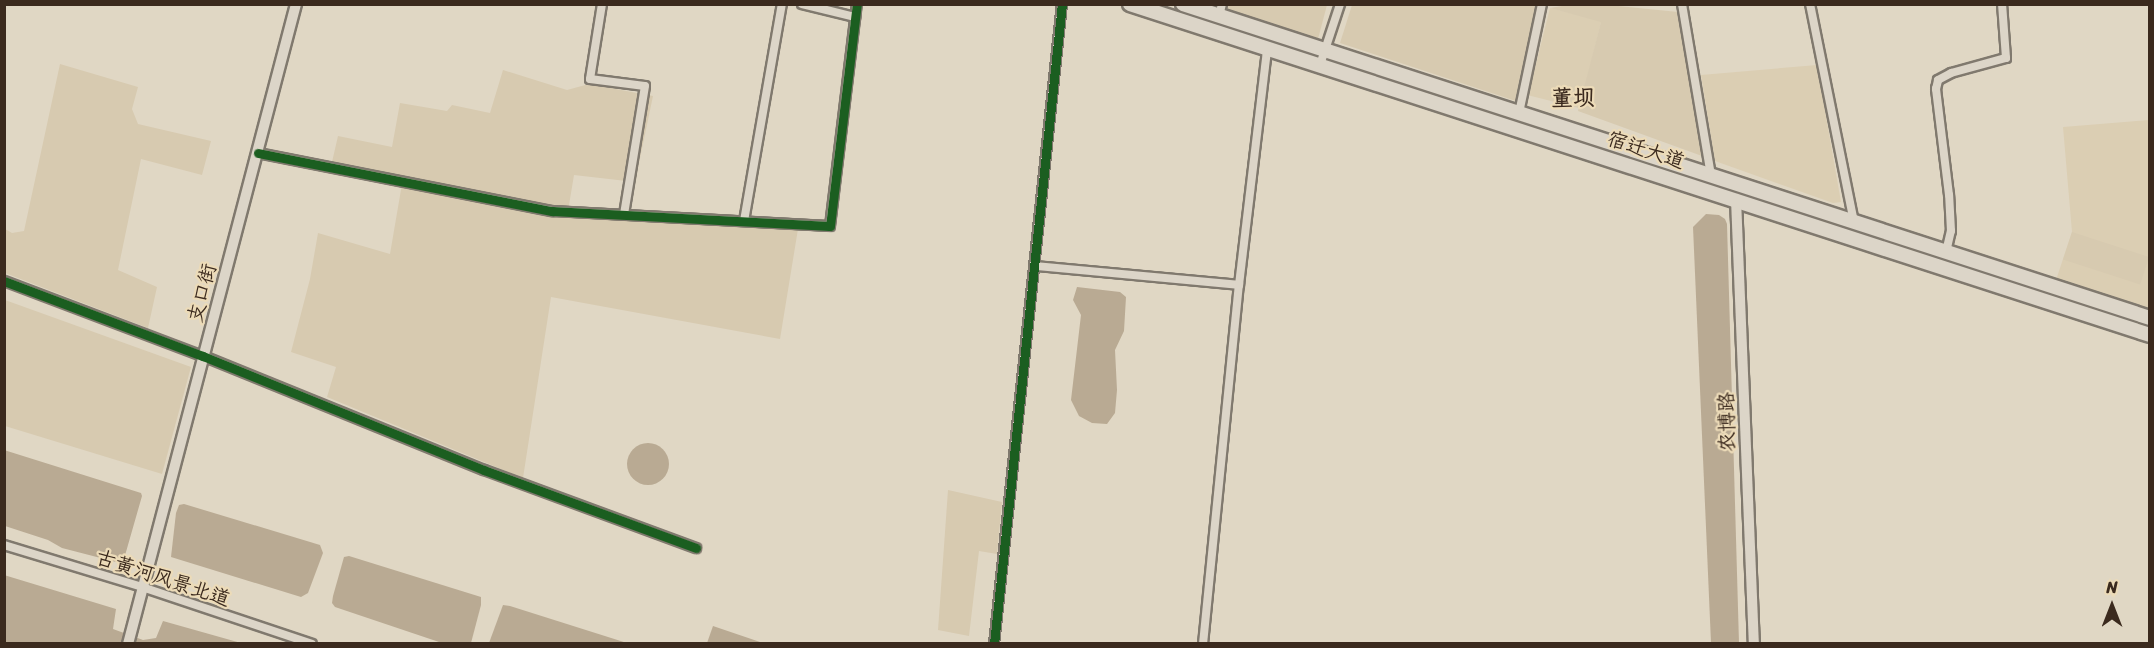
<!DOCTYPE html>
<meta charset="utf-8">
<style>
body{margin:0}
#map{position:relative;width:2154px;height:648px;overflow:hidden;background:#e0d7c4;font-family:Sriracha,"LXGW WenKai TC",sans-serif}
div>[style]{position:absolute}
.built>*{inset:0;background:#dbceb3;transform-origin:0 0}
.green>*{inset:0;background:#d7cab0;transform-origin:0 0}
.water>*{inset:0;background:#b9aa93}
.round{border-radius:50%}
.roads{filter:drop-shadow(2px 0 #80796e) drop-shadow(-2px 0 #80796e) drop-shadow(0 2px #80796e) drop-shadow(0 -2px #80796e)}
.minor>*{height:8px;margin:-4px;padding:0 4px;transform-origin:4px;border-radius:4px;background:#dcd5c8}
.tertiary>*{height:10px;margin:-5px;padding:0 5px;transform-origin:5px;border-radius:5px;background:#dcd5c8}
.primary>*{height:14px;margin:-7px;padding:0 7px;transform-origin:7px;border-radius:7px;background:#dcd5c8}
.cycleway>*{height:9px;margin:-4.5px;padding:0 4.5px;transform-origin:4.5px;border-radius:4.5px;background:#1b5e20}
span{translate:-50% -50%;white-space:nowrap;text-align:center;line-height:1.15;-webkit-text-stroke:4.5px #ecdbb8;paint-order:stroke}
.street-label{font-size:20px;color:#3b2a1e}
.quarter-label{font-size:22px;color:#3b2a1e;font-weight:700}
.frame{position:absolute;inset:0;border:6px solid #3b2a1e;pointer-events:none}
.north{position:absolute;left:2082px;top:576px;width:60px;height:60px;-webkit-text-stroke:4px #ecdbb8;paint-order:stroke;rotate:0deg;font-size:16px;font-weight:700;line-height:24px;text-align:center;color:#3b2a1e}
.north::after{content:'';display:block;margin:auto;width:21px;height:27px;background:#3b2a1e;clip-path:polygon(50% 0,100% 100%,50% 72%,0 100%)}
</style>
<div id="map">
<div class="built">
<i style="left:1550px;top:8px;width:53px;height:90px;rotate:14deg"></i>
<i style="clip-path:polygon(1817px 65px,1841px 202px,1833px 203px,1715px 161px,1701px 75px)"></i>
<i style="clip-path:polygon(2149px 120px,2149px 310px,2056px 280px,2072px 232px,2063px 127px)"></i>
</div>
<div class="green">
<i style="clip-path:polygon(1225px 4px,1327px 5px,1318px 39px,1224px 9px)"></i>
<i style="clip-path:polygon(1352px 5px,1538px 5px,1519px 102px,1340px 43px)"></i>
<i style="clip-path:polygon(1608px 5px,1678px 12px,1702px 156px,1578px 111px,1601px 22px,1550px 8px,1568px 5px)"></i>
<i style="clip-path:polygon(60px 64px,138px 87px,132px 109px,138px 124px,211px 141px,202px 175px,141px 159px,118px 270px,157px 287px,148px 328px,5px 273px,5px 229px,12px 233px,24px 231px)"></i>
<i style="clip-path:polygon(503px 70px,567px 90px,589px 84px,653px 96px,635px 182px,574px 175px,567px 217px,798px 229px,780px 339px,551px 297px,523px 478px,327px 397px,336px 367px,291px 352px,310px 279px,318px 233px,390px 254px,403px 178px,332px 162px,338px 136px,392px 147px,400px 103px,447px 111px,452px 105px,490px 113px)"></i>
<i style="left:2072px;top:232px;width:81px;height:29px;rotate:18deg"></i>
<i style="clip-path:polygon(5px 300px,191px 367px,162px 474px,5px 426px)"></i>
<i style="clip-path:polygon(948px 490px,1002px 502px,997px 554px,979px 551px,969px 636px,938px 630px)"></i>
</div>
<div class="water">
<i style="clip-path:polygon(1706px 214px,1719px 215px,1725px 219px,1727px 224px,1739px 643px,1711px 643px,1693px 227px)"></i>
<i style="clip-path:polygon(1077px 287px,1120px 292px,1126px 297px,1124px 331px,1115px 350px,1117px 390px,1115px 413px,1107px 424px,1092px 423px,1079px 416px,1071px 400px,1081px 315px,1073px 300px)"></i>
<i class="round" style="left:627px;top:443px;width:42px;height:42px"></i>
<i style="clip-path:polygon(4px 450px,141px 493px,142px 496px,124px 559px,120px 563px,62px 548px,48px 540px,5px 526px)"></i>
<i style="clip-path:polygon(184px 504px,320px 545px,323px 553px,308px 593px,301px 597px,171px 557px,176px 513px,179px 505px)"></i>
<i style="clip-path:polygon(349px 556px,481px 597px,481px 605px,471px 643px,442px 643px,335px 607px,332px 603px,333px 596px,344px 557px)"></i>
<i style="clip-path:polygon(4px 575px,116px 609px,113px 629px,143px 640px,156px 638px,163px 621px,241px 643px,5px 643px)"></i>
<i style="clip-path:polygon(503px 605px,510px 606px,627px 643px,489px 643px)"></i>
<i style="clip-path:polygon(713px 626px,763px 643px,707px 643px)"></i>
</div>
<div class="roads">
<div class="minor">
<i style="left:602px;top:4px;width:76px;rotate:99.1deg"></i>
<i style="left:590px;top:79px;width:55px;rotate:7.3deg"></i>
<i style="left:645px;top:86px;width:130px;rotate:99.3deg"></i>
<i style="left:802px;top:4px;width:55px;rotate:13.8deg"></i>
<i style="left:1682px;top:4px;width:174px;rotate:80.4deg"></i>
<i style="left:1810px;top:4px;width:222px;rotate:78.6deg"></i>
<i style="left:1219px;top:16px;width:12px;rotate:-76deg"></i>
<i style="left:1320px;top:65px;width:64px;rotate:-71.8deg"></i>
<i style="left:1519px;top:113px;width:111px;rotate:-78.1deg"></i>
<i style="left:258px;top:153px;width:300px;rotate:11.2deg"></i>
<i style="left:552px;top:211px;width:278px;rotate:3.1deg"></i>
<i style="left:830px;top:226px;width:224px;rotate:-83.1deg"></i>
<i style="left:744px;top:221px;width:220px;rotate:-80.1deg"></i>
<i style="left:1946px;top:252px;width:22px;rotate:-77deg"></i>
<i style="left:1951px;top:231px;width:36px;rotate:-93deg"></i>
<i style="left:1949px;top:195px;width:107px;rotate:-97deg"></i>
<i style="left:1936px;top:89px;width:9px;rotate:-77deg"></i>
<i style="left:1938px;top:80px;width:15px;rotate:-28deg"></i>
<i style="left:1951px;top:73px;width:57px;rotate:-15.3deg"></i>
<i style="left:2006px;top:58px;width:54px;rotate:-94.2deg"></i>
<i style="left:1036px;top:266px;width:204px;rotate:5.3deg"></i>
<i style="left:4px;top:281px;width:213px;rotate:20.7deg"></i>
<i style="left:203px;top:356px;width:303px;rotate:22.1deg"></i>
<i style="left:484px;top:470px;width:226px;rotate:20.2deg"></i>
<i style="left:4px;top:545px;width:144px;rotate:16.9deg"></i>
<i style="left:142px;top:587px;width:179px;rotate:18.5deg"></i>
<i style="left:994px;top:644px;width:644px;rotate:-83.94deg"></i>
<i style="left:1203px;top:644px;width:361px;rotate:-84.3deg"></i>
<i style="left:1239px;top:285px;width:238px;rotate:-83.2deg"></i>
</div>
<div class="tertiary">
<i style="left:1736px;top:199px;width:445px;rotate:87.7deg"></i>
<i style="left:128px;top:644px;width:662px;rotate:-75.29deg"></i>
</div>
<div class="primary">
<i style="left:1130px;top:4px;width:1072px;rotate:17.98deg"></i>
<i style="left:1183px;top:4px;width:1017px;rotate:17.99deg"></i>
</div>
</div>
<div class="cycleway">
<i style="left:258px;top:153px;width:300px;rotate:11.2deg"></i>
<i style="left:552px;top:211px;width:278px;rotate:3.1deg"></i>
<i style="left:830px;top:226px;width:224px;rotate:-83.1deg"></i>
<i style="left:4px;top:281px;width:213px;rotate:20.7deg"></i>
<i style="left:203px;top:356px;width:303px;rotate:22.1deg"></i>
<i style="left:484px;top:470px;width:226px;rotate:20.2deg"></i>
<i style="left:994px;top:644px;width:644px;rotate:-83.94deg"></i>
</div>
<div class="street-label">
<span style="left:1646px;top:150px;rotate:18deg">宿迁大道</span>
<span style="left:202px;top:293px;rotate:-75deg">支口街</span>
<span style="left:1727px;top:422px;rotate:-92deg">农博路</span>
<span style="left:163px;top:578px;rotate:18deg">古黄河风景北道</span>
</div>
<div class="quarter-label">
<span style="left:1573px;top:98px">董坝</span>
</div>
<div class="frame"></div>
<div class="north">N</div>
</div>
